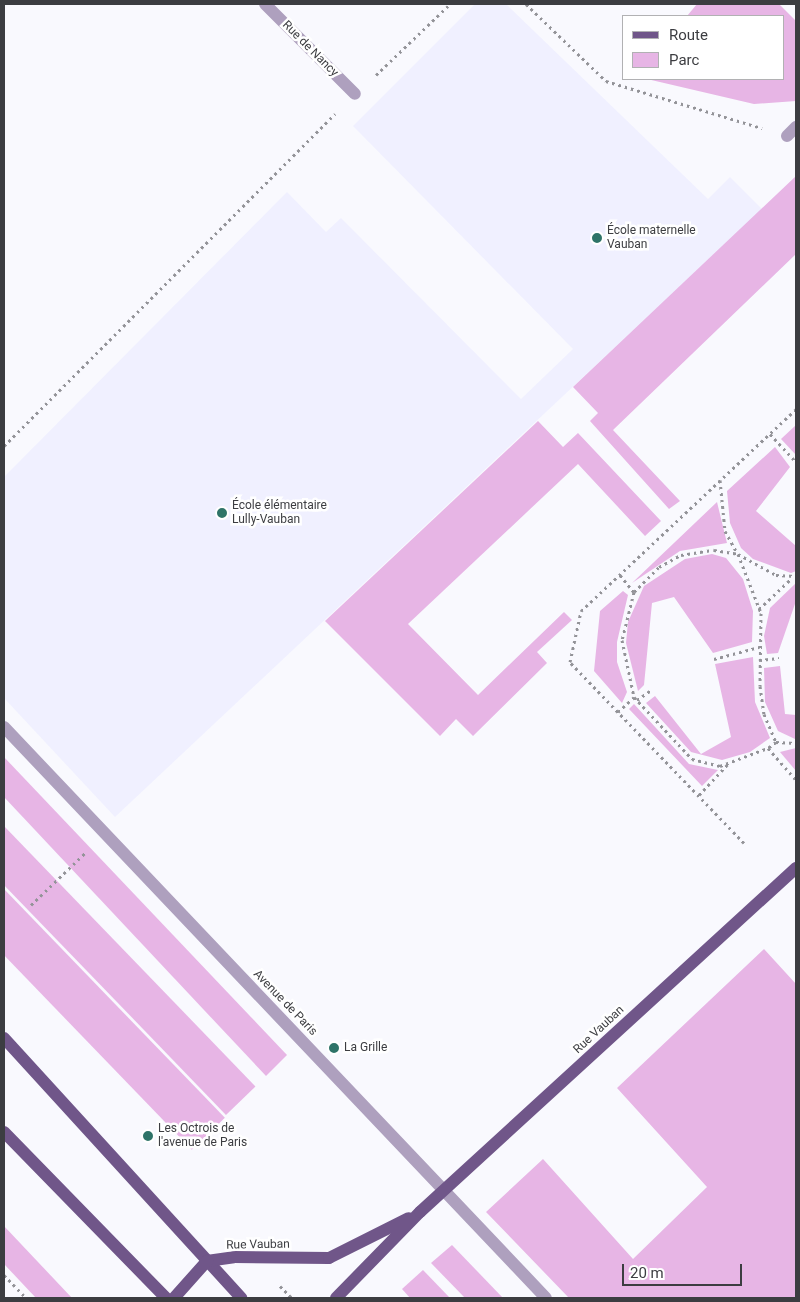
<!DOCTYPE html>
<meta charset="utf-8">
<style>
body{margin:0}
#map{position:relative;width:800px;height:1302px;overflow:hidden;background:#f9f9fe;font-family:Roboto,sans-serif}
div>[style]{position:absolute}
.built>*{inset:0;background:#f0f0ff}
.green>*{inset:0;background:#e7b5e5;transform-origin:0 0}
.path>*{height:3px;margin-top:-1.5px;transform-origin:0;background:repeating-linear-gradient(90deg,#939398 0 2.5px,transparent 0 6.5px)}
.minor>*{height:12px;margin:-6px;padding:0 6px;transform-origin:6px;border-radius:6px;background:#aea0be}
.major>*{height:12px;margin:-6px;padding:0 6px;transform-origin:6px;border-radius:6px;background:#705689}
.dots>*{width:14px;height:14px;translate:-50% -50%;box-sizing:border-box;border:2px solid #fff;border-radius:50%}
span{translate:-50% -50%;white-space:nowrap;text-align:center;line-height:1.15;-webkit-text-stroke:5px #fff;paint-order:stroke}
.street-label{font-size:12px;color:#3c3d41}
.poi-label{font-size:12px;color:#3c3d41}
.left{translate:0 -50%;text-align:left}
.frame{position:absolute;inset:0;border:5px solid #3c3d41;pointer-events:none}
.legend{position:absolute;left:622px;top:15px;width:162px;height:65px;box-sizing:border-box;background:#fff;border:1px solid #b1b1b3;margin:0;padding:6px 9px;list-style:none;font-size:15px;color:#3c3d41}
.legend li{display:flex;align-items:center;gap:10px;height:25px}
.legend b{width:25px;border:1px solid #b1b1b3}
.scale{position:absolute;left:622px;top:1264px;width:120px;height:22px;box-sizing:border-box;border:2px solid #3c3d41;border-top:0;padding-left:6px;font-size:15px;line-height:18px;white-space:nowrap;color:#3c3d41;-webkit-text-stroke:4px #fff;paint-order:stroke}
</style>
<div id="map">
<div class="built">
<i style="clip-path:polygon(475px 4px,506px 4px,708px 199px,730px 177px,762px 209px,115px 817px,4px 698px,4px 477px,287px 192px,326px 232px,341px 218px,521px 399px,573px 349px,353px 126px)"></i>
</div>
<div class="green">
<i style="clip-path:polygon(697px 4px,779px 4px,796px 21px,796px 101px,754px 104px,647px 79px,784px 79px,784px 16px,687px 16px)"></i>
<i style="clip-path:polygon(796px 176px,796px 254px,613px 430px,680px 501px,669px 509px,590px 421px,598px 413px,573px 387px)"></i>
<i style="clip-path:polygon(538px 421px,563px 447px,578px 433px,661px 521px,645px 536px,578px 464px,408px 624px,478px 695px,564px 612px,572px 620px,537px 652px,547px 663px,473px 736px,456px 719px,440px 736px,325px 621px)"></i>
<i style="clip-path:polygon(796px 425px,796px 455px,781px 439px)"></i>
<i style="clip-path:polygon(775px 447px,790px 467px,756px 511px,796px 546px,796px 571px,791px 573px,753px 559px,741px 548px,730px 523px,727px 491px)"></i>
<i style="clip-path:polygon(717px 502px,727px 543px,680px 551px,632px 583px)"></i>
<i style="clip-path:polygon(712px 554px,726px 558px,743px 579px,753px 611px,752px 642px,713px 653px,674px 597px,652px 603px,644px 685px,638px 691px,626px 643px,628px 622px,644px 586px,685px 559px)"></i>
<i style="clip-path:polygon(796px 583px,796px 601px,778px 653px,767px 654px,764px 636px,770px 608px)"></i>
<i style="clip-path:polygon(623px 591px,628px 595px,617px 642px,617px 662px,627px 692px,622px 703px,594px 671px,600px 611px)"></i>
<i style="clip-path:polygon(753px 657px,755px 702px,770px 738px,750px 752px,722px 760px,691px 752px,646px 703px,655px 696px,701px 754px,731px 737px,715px 664px)"></i>
<i style="clip-path:polygon(780px 666px,785px 714px,796px 715px,795px 739px,778px 731px,765px 702px,764px 668px)"></i>
<i style="clip-path:polygon(634px 704px,689px 764px,718px 770px,702px 786px,629px 709px)"></i>
<i style="clip-path:polygon(796px 748px,796px 771px,780px 752px)"></i>
<i style="clip-path:polygon(4px 757px,287px 1055px,266px 1076px,4px 797px)"></i>
<i style="left:4px;top:826px;width:362px;height:41px;rotate:46deg"></i>
<i style="left:4px;top:889px;width:318px;height:46px;rotate:46deg"></i>
<i style="clip-path:polygon(764px 949px,796px 984px,796px 1298px,569px 1298px,486px 1212px,543px 1159px,633px 1259px,707px 1187px,617px 1088px)"></i>
<i style="clip-path:polygon(4px 1226px,72px 1298px,36px 1298px,4px 1264px)"></i>
<i style="clip-path:polygon(452px 1245px,503px 1298px,465px 1298px,431px 1263px)"></i>
<i style="clip-path:polygon(423px 1270px,450px 1298px,410px 1298px,402px 1289px)"></i>
</div>
<div class="path">
<i style="left:526px;top:4px;width:111px;rotate:43.9deg"></i>
<i style="left:606px;top:81px;width:163px;rotate:16.8deg"></i>
<i style="left:376px;top:75px;width:103px;rotate:-43.8deg"></i>
<i style="left:770px;top:434px;width:37px;rotate:47deg"></i>
<i style="left:4px;top:446px;width:469px;rotate:-45.1deg"></i>
<i style="left:720px;top:480px;width:51px;rotate:84.4deg"></i>
<i style="left:725px;top:531px;width:26px;rotate:61deg"></i>
<i style="left:738px;top:554px;width:43px;rotate:28.9deg"></i>
<i style="left:776px;top:575px;width:20px;rotate:3deg"></i>
<i style="left:620px;top:575px;width:22px;rotate:51deg"></i>
<i style="left:634px;top:592px;width:35px;rotate:-45deg"></i>
<i style="left:659px;top:567px;width:25px;rotate:-29deg"></i>
<i style="left:681px;top:555px;width:33px;rotate:-9deg"></i>
<i style="left:714px;top:550px;width:24px;rotate:9deg"></i>
<i style="left:738px;top:554px;width:63px;rotate:68.7deg"></i>
<i style="left:761px;top:613px;width:73px;rotate:90.8deg"></i>
<i style="left:760px;top:686px;width:28px;rotate:82deg"></i>
<i style="left:764px;top:714px;width:30px;rotate:67deg"></i>
<i style="left:776px;top:742px;width:10px;rotate:143deg"></i>
<i style="left:768px;top:748px;width:43px;rotate:48.8deg"></i>
<i style="left:634px;top:592px;width:49px;rotate:104deg"></i>
<i style="left:622px;top:640px;width:58px;rotate:78.1deg"></i>
<i style="left:634px;top:697px;width:85px;rotate:46.9deg"></i>
<i style="left:692px;top:759px;width:29px;rotate:14deg"></i>
<i style="left:720px;top:766px;width:51px;rotate:-20.6deg"></i>
<i style="left:759px;top:609px;width:45px;rotate:-43.2deg"></i>
<i style="left:714px;top:659px;width:47px;rotate:-14.9deg"></i>
<i style="left:759px;top:660px;width:20px;rotate:-6deg"></i>
<i style="left:637px;top:700px;width:16px;rotate:-35deg"></i>
<i style="left:618px;top:712px;width:22px;rotate:-43deg"></i>
<i style="left:776px;top:742px;width:20px;rotate:3deg"></i>
<i style="left:699px;top:795px;width:42px;rotate:-46.9deg"></i>
<i style="left:744px;top:843px;width:251px;rotate:-133.9deg"></i>
<i style="left:570px;top:662px;width:52px;rotate:-77.8deg"></i>
<i style="left:581px;top:611px;width:295px;rotate:-43.2deg"></i>
<i style="left:31px;top:905px;width:75px;rotate:-43.9deg"></i>
<i style="left:4px;top:1275px;width:32px;rotate:46deg"></i>
<i style="left:280px;top:1286px;width:17px;rotate:45deg"></i>
</div>
<div class="minor">
<i style="left:265px;top:4px;width:127px;rotate:45deg"></i>
<i style="left:787px;top:136px;width:13px;rotate:-45deg"></i>
<i style="left:4px;top:727px;width:787px;rotate:46.49deg"></i>
</div>
<div class="major">
<i style="left:4px;top:1038px;width:352px;rotate:47.6deg"></i>
<i style="left:4px;top:1132px;width:232px;rotate:45.7deg"></i>
<i style="left:207px;top:1261px;width:27px;rotate:-8deg"></i>
<i style="left:234px;top:1257px;width:95px;rotate:0.6deg"></i>
<i style="left:329px;top:1258px;width:89px;rotate:-26.6deg"></i>
<i style="left:174px;top:1298px;width:50px;rotate:-48.3deg"></i>
<i style="left:336px;top:1298px;width:120px;rotate:-45.7deg"></i>
<i style="left:420px;top:1212px;width:510px;rotate:-42.46deg"></i>
</div>
<div class="dots">
<i style="left:597px;top:238px;background:#2e7368"></i>
<i style="left:222px;top:513px;background:#2e7368"></i>
<i style="left:334px;top:1048px;background:#2e7368"></i>
<i style="left:148px;top:1136px;background:#2e7368"></i>
</div>
<div class="street-label">
<span style="left:310px;top:49px;rotate:45deg">Rue de Nancy</span>
<span style="left:285px;top:1003px;rotate:46deg">Avenue de Paris</span>
<span style="left:599px;top:1030px;rotate:-43deg">Rue Vauban</span>
<span style="left:258px;top:1245px;rotate:-1deg">Rue Vauban</span>
</div>
<div class="poi-label">
<span class="left" style="left:607px;top:238px">École maternelle<br>Vauban</span>
<span class="left" style="left:232px;top:513px">École élémentaire<br>Lully-Vauban</span>
<span class="left" style="left:344px;top:1048px">La Grille</span>
<span class="left" style="left:158px;top:1136px">Les Octrois de<br>l'avenue de Paris</span>
</div>
<div class="frame"></div>
<ul class="legend">
<li><b style="height:6px;background:#705689"></b>Route</li>
<li><b style="height:14px;background:#e7b5e5"></b>Parc</li>
</ul>
<div class="scale">20 m</div>
</div>
